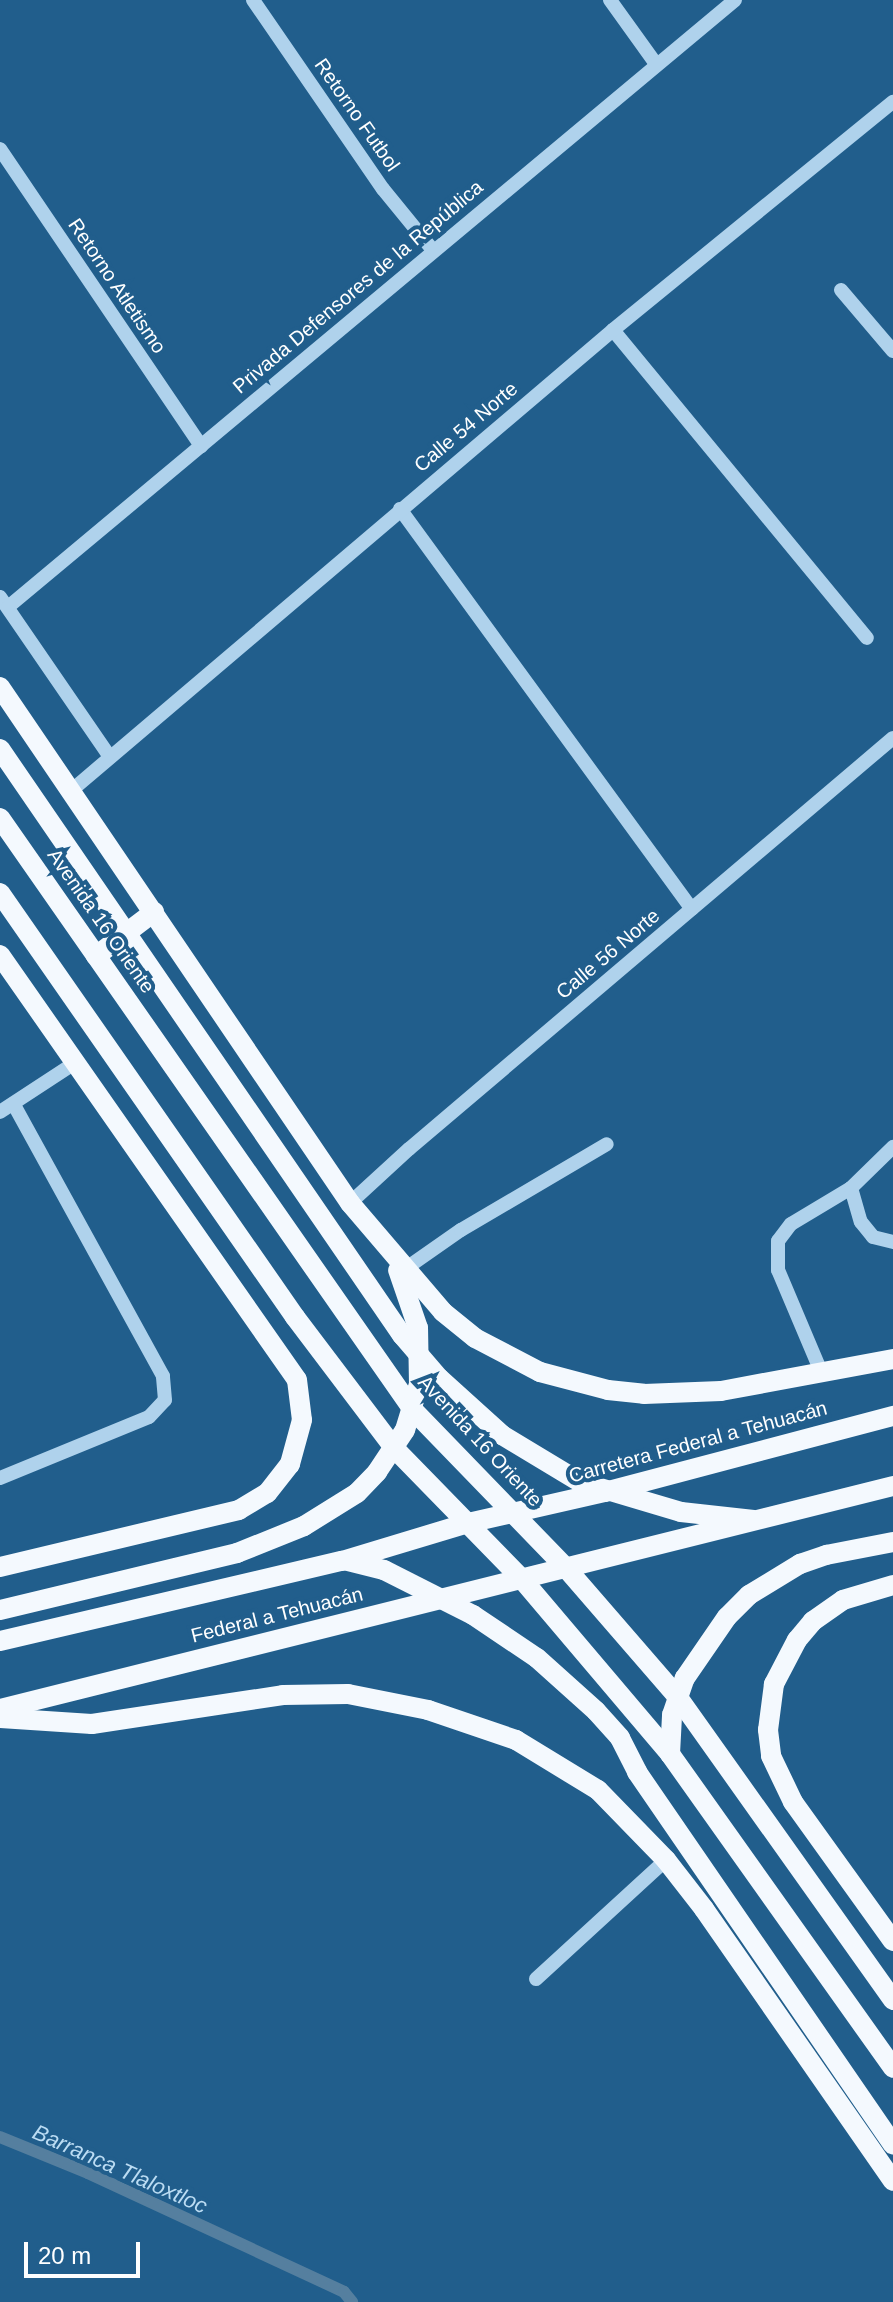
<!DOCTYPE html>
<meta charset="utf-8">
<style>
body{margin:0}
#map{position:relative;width:893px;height:2302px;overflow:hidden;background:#215e8c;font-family:Helvetica,sans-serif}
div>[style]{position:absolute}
.stream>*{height:12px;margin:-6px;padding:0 6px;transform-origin:6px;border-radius:6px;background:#557f9f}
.minor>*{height:14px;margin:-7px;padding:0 7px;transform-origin:7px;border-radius:7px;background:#afd2ec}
.major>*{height:20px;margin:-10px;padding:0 10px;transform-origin:10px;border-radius:10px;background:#f4f9fe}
span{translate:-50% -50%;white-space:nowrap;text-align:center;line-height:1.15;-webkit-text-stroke:8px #215e8c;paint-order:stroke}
.street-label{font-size:20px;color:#fff}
.water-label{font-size:22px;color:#bbdcf3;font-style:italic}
.scale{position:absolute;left:24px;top:2242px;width:116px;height:36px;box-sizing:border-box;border:4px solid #fff;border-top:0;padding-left:10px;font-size:24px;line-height:28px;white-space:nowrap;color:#fff;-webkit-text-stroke:6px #215e8c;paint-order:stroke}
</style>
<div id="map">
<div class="stream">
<i style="left:0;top:2137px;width:95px;rotate:22.2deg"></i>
<i style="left:88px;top:2173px;width:282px;rotate:24.9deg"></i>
<i style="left:344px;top:2292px;width:13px;rotate:51deg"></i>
</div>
<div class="minor">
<i style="left:253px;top:0;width:229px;rotate:55.5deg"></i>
<i style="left:383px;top:189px;width:77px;rotate:50.8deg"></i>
<i style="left:610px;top:0;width:79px;rotate:54.3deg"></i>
<i style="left:0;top:149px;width:359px;rotate:55.9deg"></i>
<i style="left:841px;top:290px;width:80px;rotate:49.6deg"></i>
<i style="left:613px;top:330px;width:399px;rotate:50.5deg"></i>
<i style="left:400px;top:509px;width:495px;rotate:53.9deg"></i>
<i style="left:0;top:597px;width:194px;rotate:55.5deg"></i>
<i style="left:8px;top:607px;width:947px;rotate:-39.86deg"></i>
<i style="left:72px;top:790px;width:710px;rotate:-40.37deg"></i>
<i style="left:613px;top:330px;width:361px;rotate:-39.2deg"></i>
<i style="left:0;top:1112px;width:91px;rotate:-33.3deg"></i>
<i style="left:851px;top:1188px;width:35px;rotate:74deg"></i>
<i style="left:861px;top:1222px;width:19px;rotate:51deg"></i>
<i style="left:873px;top:1237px;width:21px;rotate:14deg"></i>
<i style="left:350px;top:1203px;width:80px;rotate:-42.5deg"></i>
<i style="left:409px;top:1149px;width:635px;rotate:-40.34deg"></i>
<i style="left:405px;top:1269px;width:68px;rotate:-34.9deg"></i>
<i style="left:461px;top:1230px;width:169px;rotate:-30.5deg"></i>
<i style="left:822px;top:1374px;width:113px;rotate:-112.9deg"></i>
<i style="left:778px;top:1270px;width:29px;rotate:-90deg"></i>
<i style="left:778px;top:1241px;width:21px;rotate:-53deg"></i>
<i style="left:791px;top:1224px;width:70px;rotate:-31deg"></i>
<i style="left:851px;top:1188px;width:59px;rotate:-44.3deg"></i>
<i style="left:0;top:1478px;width:161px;rotate:-22.3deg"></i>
<i style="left:149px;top:1417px;width:23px;rotate:-47deg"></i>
<i style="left:165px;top:1400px;width:24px;rotate:-95deg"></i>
<i style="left:163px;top:1376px;width:309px;rotate:-118.8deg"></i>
<i style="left:536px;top:1979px;width:176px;rotate:-42.5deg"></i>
</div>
<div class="major">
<i style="left:0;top:687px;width:624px;rotate:55.85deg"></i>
<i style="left:350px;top:1203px;width:143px;rotate:49.5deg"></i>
<i style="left:443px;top:1312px;width:41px;rotate:39.1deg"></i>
<i style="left:475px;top:1338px;width:73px;rotate:27.6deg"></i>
<i style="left:540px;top:1372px;width:70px;rotate:14.8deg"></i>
<i style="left:608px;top:1390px;width:36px;rotate:6deg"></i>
<i style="left:644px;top:1394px;width:77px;rotate:-2.2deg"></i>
<i style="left:721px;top:1391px;width:175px;rotate:-10.5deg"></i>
<i style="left:0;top:749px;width:711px;rotate:55.55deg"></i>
<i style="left:402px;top:1335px;width:57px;rotate:49.3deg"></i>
<i style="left:439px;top:1378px;width:85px;rotate:42.1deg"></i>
<i style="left:502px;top:1435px;width:91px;rotate:31.1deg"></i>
<i style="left:580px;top:1482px;width:105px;rotate:16.5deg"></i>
<i style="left:681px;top:1512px;width:73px;rotate:6.3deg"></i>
<i style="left:0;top:818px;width:722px;rotate:55.1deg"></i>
<i style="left:413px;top:1410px;width:220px;rotate:45.9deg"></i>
<i style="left:566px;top:1568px;width:169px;rotate:49.1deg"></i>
<i style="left:677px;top:1696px;width:373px;rotate:54.6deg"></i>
<i style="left:0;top:893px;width:517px;rotate:55.17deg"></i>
<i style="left:295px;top:1317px;width:164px;rotate:52.9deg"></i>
<i style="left:394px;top:1448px;width:182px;rotate:45.7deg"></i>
<i style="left:521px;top:1578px;width:231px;rotate:49.7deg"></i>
<i style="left:670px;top:1754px;width:385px;rotate:54.6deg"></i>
<i style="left:0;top:955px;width:518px;rotate:55.05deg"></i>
<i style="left:297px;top:1380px;width:40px;rotate:82.9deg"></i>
<i style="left:302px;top:1420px;width:46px;rotate:105.3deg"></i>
<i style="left:290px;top:1464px;width:37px;rotate:128deg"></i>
<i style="left:267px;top:1493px;width:33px;rotate:149deg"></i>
<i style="left:239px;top:1510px;width:246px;rotate:166.6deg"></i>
<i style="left:96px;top:956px;width:73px;rotate:-37.2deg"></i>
<i style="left:348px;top:1561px;width:37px;rotate:14deg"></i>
<i style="left:384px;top:1570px;width:100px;rotate:26.8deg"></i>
<i style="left:473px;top:1615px;width:77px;rotate:33.9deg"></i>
<i style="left:537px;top:1658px;width:79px;rotate:41.9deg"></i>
<i style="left:596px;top:1711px;width:36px;rotate:48deg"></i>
<i style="left:620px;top:1738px;width:38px;rotate:63deg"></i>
<i style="left:637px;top:1772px;width:452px;rotate:55.5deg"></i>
<i style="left:893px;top:1585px;width:52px;rotate:163.3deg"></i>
<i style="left:843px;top:1600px;width:37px;rotate:145deg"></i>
<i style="left:813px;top:1621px;width:25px;rotate:130deg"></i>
<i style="left:797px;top:1640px;width:50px;rotate:117.6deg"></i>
<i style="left:774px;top:1684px;width:46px;rotate:97.4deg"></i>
<i style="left:768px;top:1730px;width:26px;rotate:83deg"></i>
<i style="left:771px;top:1756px;width:51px;rotate:64.4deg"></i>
<i style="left:793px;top:1802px;width:171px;rotate:54.3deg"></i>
<i style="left:0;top:1610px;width:244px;rotate:-13.5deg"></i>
<i style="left:237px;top:1553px;width:72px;rotate:-21.9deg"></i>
<i style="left:304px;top:1526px;width:62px;rotate:-31.9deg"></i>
<i style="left:357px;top:1493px;width:29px;rotate:-46deg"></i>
<i style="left:377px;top:1472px;width:50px;rotate:-56.3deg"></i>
<i style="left:405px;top:1430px;width:48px;rotate:-73.1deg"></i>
<i style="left:419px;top:1384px;width:56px;rotate:-91deg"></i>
<i style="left:418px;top:1328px;width:61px;rotate:-109deg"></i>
<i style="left:0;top:1641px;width:351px;rotate:-13.2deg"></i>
<i style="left:342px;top:1561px;width:132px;rotate:-16.8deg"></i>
<i style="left:468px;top:1523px;width:140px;rotate:-12.8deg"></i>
<i style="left:605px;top:1492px;width:298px;rotate:-14.8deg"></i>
<i style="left:0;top:1709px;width:920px;rotate:-14.02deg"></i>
<i style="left:0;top:1718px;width:92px;rotate:3.7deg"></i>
<i style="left:92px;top:1724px;width:193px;rotate:-8.6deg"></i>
<i style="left:283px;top:1695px;width:65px;rotate:-0.9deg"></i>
<i style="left:348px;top:1694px;width:82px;rotate:11.3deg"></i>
<i style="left:428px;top:1710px;width:93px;rotate:18.8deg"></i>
<i style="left:516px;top:1740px;width:96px;rotate:31.4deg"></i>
<i style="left:598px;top:1790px;width:98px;rotate:45.8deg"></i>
<i style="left:666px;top:1860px;width:62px;rotate:52.2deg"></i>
<i style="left:704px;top:1909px;width:331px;rotate:55.2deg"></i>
<i style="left:670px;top:1754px;width:39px;rotate:-87deg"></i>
<i style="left:672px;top:1715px;width:39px;rotate:-71deg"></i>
<i style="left:685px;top:1678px;width:74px;rotate:-55.5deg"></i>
<i style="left:727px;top:1617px;width:31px;rotate:-45deg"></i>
<i style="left:749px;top:1595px;width:60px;rotate:-31.3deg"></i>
<i style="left:800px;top:1564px;width:28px;rotate:-19deg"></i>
<i style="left:826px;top:1555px;width:68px;rotate:-11deg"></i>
</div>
<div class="street-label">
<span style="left:357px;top:115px;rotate:55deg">Retorno Futbol</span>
<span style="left:117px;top:286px;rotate:56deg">Retorno Atletismo</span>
<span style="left:358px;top:287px;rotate:-40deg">Privada Defensores de la República</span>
<span style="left:466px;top:427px;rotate:-40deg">Calle 54 Norte</span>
<span style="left:101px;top:921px;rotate:55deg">Avenida 16 Oriente</span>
<span style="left:608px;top:954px;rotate:-40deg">Calle 56 Norte</span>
<span style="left:480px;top:1441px;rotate:47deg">Avenida 16 Oriente</span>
<span style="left:698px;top:1442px;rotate:-15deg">Carretera Federal a Tehuacán</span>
<span style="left:277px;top:1615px;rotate:-14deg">Federal a Tehuacán</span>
</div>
<div class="water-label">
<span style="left:120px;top:2169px;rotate:24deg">Barranca Tlaloxtloc</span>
</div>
<div class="scale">20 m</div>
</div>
